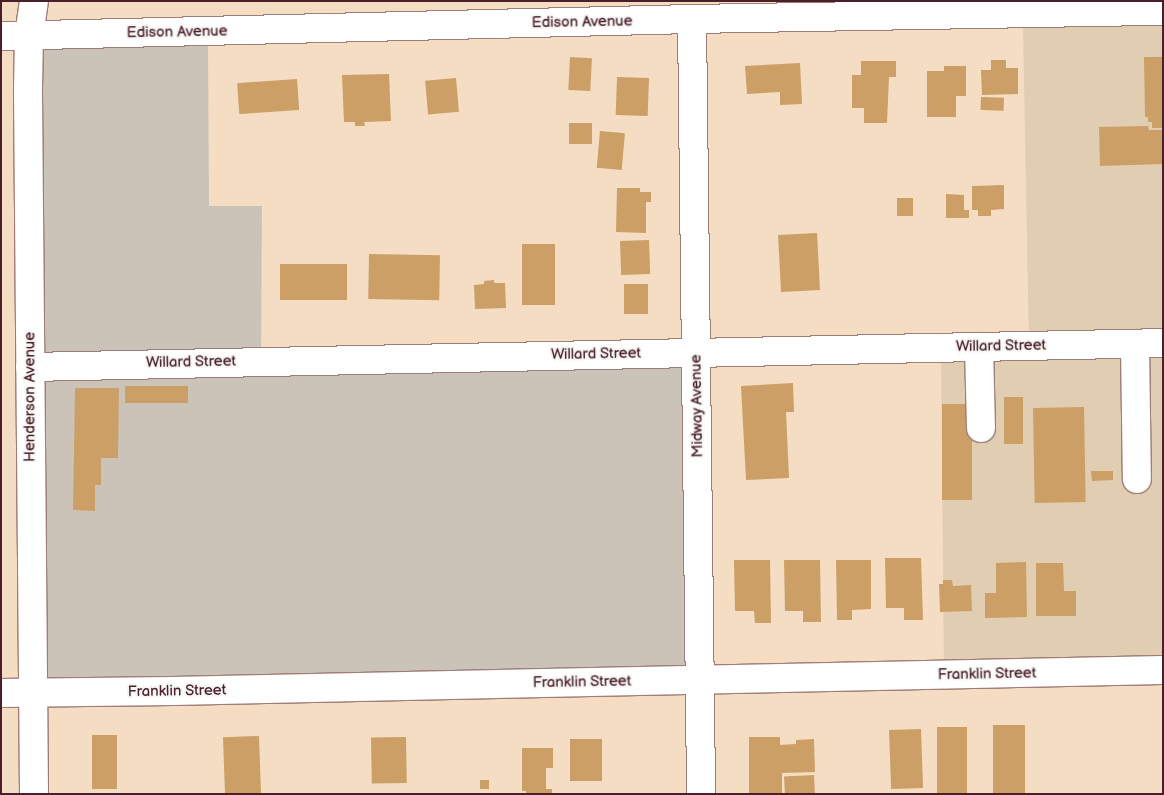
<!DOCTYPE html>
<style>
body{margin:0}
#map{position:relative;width:1164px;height:795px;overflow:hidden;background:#f4ddc3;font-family:"Balsamiq Sans",sans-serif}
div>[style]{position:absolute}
.built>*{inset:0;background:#e1cdb1}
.industrial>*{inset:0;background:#cbc3b8}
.building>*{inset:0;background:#cc9f66;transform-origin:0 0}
.roads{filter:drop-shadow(1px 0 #9f7e77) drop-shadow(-1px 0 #9f7e77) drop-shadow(0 1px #9f7e77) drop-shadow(0 -1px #9f7e77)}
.minor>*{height:28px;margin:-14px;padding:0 14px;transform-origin:14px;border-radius:14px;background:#fff}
span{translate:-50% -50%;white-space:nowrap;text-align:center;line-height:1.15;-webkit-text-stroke:4px #f6f6f2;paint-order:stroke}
.street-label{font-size:15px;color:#4a1f2b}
.frame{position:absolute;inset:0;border:2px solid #4a1f2b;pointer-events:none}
</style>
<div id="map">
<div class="built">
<i style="clip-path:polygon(1163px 24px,1163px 671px,944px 674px,941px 349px,1029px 348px,1023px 26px)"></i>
</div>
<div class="industrial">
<i style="clip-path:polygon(208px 45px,209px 206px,262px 206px,261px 366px,706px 353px,710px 677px,43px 691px,41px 49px)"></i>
</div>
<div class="building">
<i style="left:570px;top:57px;width:22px;height:33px;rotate:3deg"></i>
<i style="clip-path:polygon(1144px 57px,1163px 57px,1163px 128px,1152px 128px,1152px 122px,1148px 122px,1148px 117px,1145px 117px)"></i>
<i style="clip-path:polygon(991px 60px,1006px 60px,1006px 68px,1018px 68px,1018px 94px,982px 95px,981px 70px,991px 70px)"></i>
<i style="clip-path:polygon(861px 61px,896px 61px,896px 77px,889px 77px,887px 123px,864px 123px,864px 108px,852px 108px,852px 75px,861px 75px)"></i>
<i style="clip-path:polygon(800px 63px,802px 104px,780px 105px,780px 92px,747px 94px,745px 66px)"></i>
<i style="clip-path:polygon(944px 66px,966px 66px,966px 96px,956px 96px,956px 117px,927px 117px,927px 71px,944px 71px)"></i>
<i style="clip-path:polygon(389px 74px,391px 121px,364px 122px,365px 126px,355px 126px,355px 122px,344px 122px,342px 75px)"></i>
<i style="left:617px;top:77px;width:32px;height:38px;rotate:2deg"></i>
<i style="left:456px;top:78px;width:34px;height:31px;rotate:85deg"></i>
<i style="left:297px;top:79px;width:31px;height:60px;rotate:86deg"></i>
<i style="left:981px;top:97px;width:23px;height:13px;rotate:2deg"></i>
<i style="left:569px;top:123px;width:23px;height:21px"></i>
<i style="clip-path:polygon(1148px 126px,1149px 130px,1163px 130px,1163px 164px,1100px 166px,1099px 127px)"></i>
<i style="left:600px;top:131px;width:25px;height:37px;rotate:5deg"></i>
<i style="clip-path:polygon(1004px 185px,1004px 209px,991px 210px,991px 216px,978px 216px,978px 210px,972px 210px,972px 186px)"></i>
<i style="clip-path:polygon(617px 188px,640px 188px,640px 192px,651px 192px,651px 202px,646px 202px,646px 233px,616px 232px)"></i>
<i style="clip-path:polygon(946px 194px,964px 195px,964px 210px,969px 210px,969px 218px,946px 218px)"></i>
<i style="left:897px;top:198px;width:16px;height:18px"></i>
<i style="left:817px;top:233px;width:57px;height:39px;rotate:87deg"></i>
<i style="left:649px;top:240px;width:34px;height:29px;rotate:88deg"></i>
<i style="left:522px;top:244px;width:33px;height:61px"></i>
<i style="left:369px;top:254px;width:71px;height:45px;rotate:1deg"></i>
<i style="left:280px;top:264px;width:67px;height:36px"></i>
<i style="clip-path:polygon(494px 280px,494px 283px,505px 283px,506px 308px,475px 309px,474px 285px,484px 284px,484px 281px)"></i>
<i style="left:624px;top:284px;width:24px;height:30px"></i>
<i style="clip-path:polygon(793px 383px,794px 412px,786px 412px,789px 478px,746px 480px,741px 386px)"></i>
<i style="left:125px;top:386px;width:63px;height:17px"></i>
<i style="clip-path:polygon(75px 388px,119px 388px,118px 458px,101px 458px,101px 485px,95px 485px,95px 511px,73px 510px)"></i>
<i style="left:1004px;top:397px;width:19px;height:47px"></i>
<i style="left:942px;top:404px;width:30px;height:96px"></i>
<i style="left:1084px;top:407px;width:95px;height:51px;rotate:89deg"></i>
<i style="clip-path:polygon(1091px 471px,1113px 471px,1113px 480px,1092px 481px)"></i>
<i style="clip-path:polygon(885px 558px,921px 558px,923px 620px,904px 620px,904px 608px,886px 608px)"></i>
<i style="clip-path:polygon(734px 560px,770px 560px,771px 623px,755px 623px,754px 611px,735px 611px)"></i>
<i style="clip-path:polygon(784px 560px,820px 560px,821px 622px,803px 622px,803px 611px,785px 611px)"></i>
<i style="clip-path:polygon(836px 560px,871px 560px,871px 609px,852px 610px,852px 620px,837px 620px)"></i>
<i style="clip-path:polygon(1026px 562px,1027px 617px,985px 618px,985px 593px,996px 593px,996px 563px)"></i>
<i style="clip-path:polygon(1036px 563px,1063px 563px,1064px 591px,1076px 591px,1076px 616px,1036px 616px)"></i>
<i style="clip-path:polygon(943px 580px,952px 580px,953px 586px,971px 585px,972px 611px,940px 612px,939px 584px,943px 584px)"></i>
<i style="left:993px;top:725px;width:32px;height:69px"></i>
<i style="left:937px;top:727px;width:30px;height:67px"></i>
<i style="left:921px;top:729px;width:59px;height:32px;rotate:88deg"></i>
<i style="left:92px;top:735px;width:25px;height:54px"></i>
<i style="left:259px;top:736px;width:58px;height:36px;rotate:88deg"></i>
<i style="left:406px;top:737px;width:46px;height:35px;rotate:89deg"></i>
<i style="clip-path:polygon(749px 737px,780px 737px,780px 745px,796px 744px,796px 740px,814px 739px,815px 772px,782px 773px,782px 794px,749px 794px)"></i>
<i style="left:570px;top:739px;width:32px;height:42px"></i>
<i style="clip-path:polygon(522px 748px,553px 748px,553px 768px,546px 768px,546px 789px,552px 789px,552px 794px,526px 794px,526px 791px,522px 791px)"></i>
<i style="left:814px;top:775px;width:19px;height:30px;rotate:87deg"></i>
<i style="left:480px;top:780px;width:9px;height:9px"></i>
</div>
<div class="roads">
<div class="minor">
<i style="left:692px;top:19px;width:775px;rotate:89.33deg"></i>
<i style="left:1px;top:36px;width:691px;rotate:-1.41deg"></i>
<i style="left:692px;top:19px;width:471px;rotate:-1deg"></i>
<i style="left:1135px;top:344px;width:135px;rotate:89.2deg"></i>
<i style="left:979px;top:347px;width:81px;rotate:88.6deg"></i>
<i style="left:30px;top:367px;width:1133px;rotate:-1.21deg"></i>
<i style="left:1px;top:693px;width:172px;rotate:-0.7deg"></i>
<i style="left:173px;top:691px;width:990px;rotate:-1.22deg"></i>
<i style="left:34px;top:794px;width:706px;rotate:-90.49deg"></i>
<i style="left:28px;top:88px;width:52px;rotate:-88.9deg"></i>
<i style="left:29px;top:36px;width:35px;rotate:-82deg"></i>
</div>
</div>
<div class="street-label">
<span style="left:582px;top:22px;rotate:-1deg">Edison Avenue</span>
<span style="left:177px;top:32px;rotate:-1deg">Edison Avenue</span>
<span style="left:1001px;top:346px;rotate:-1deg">Willard Street</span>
<span style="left:596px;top:354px;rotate:-1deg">Willard Street</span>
<span style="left:191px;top:362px;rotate:-1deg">Willard Street</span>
<span style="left:30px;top:397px;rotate:-90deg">Henderson Avenue</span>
<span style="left:697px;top:406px;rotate:-91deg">Midway Avenue</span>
<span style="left:987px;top:674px;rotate:-1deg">Franklin Street</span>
<span style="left:582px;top:682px;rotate:-1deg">Franklin Street</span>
<span style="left:177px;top:691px;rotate:-1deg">Franklin Street</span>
</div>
<div class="frame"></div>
</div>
